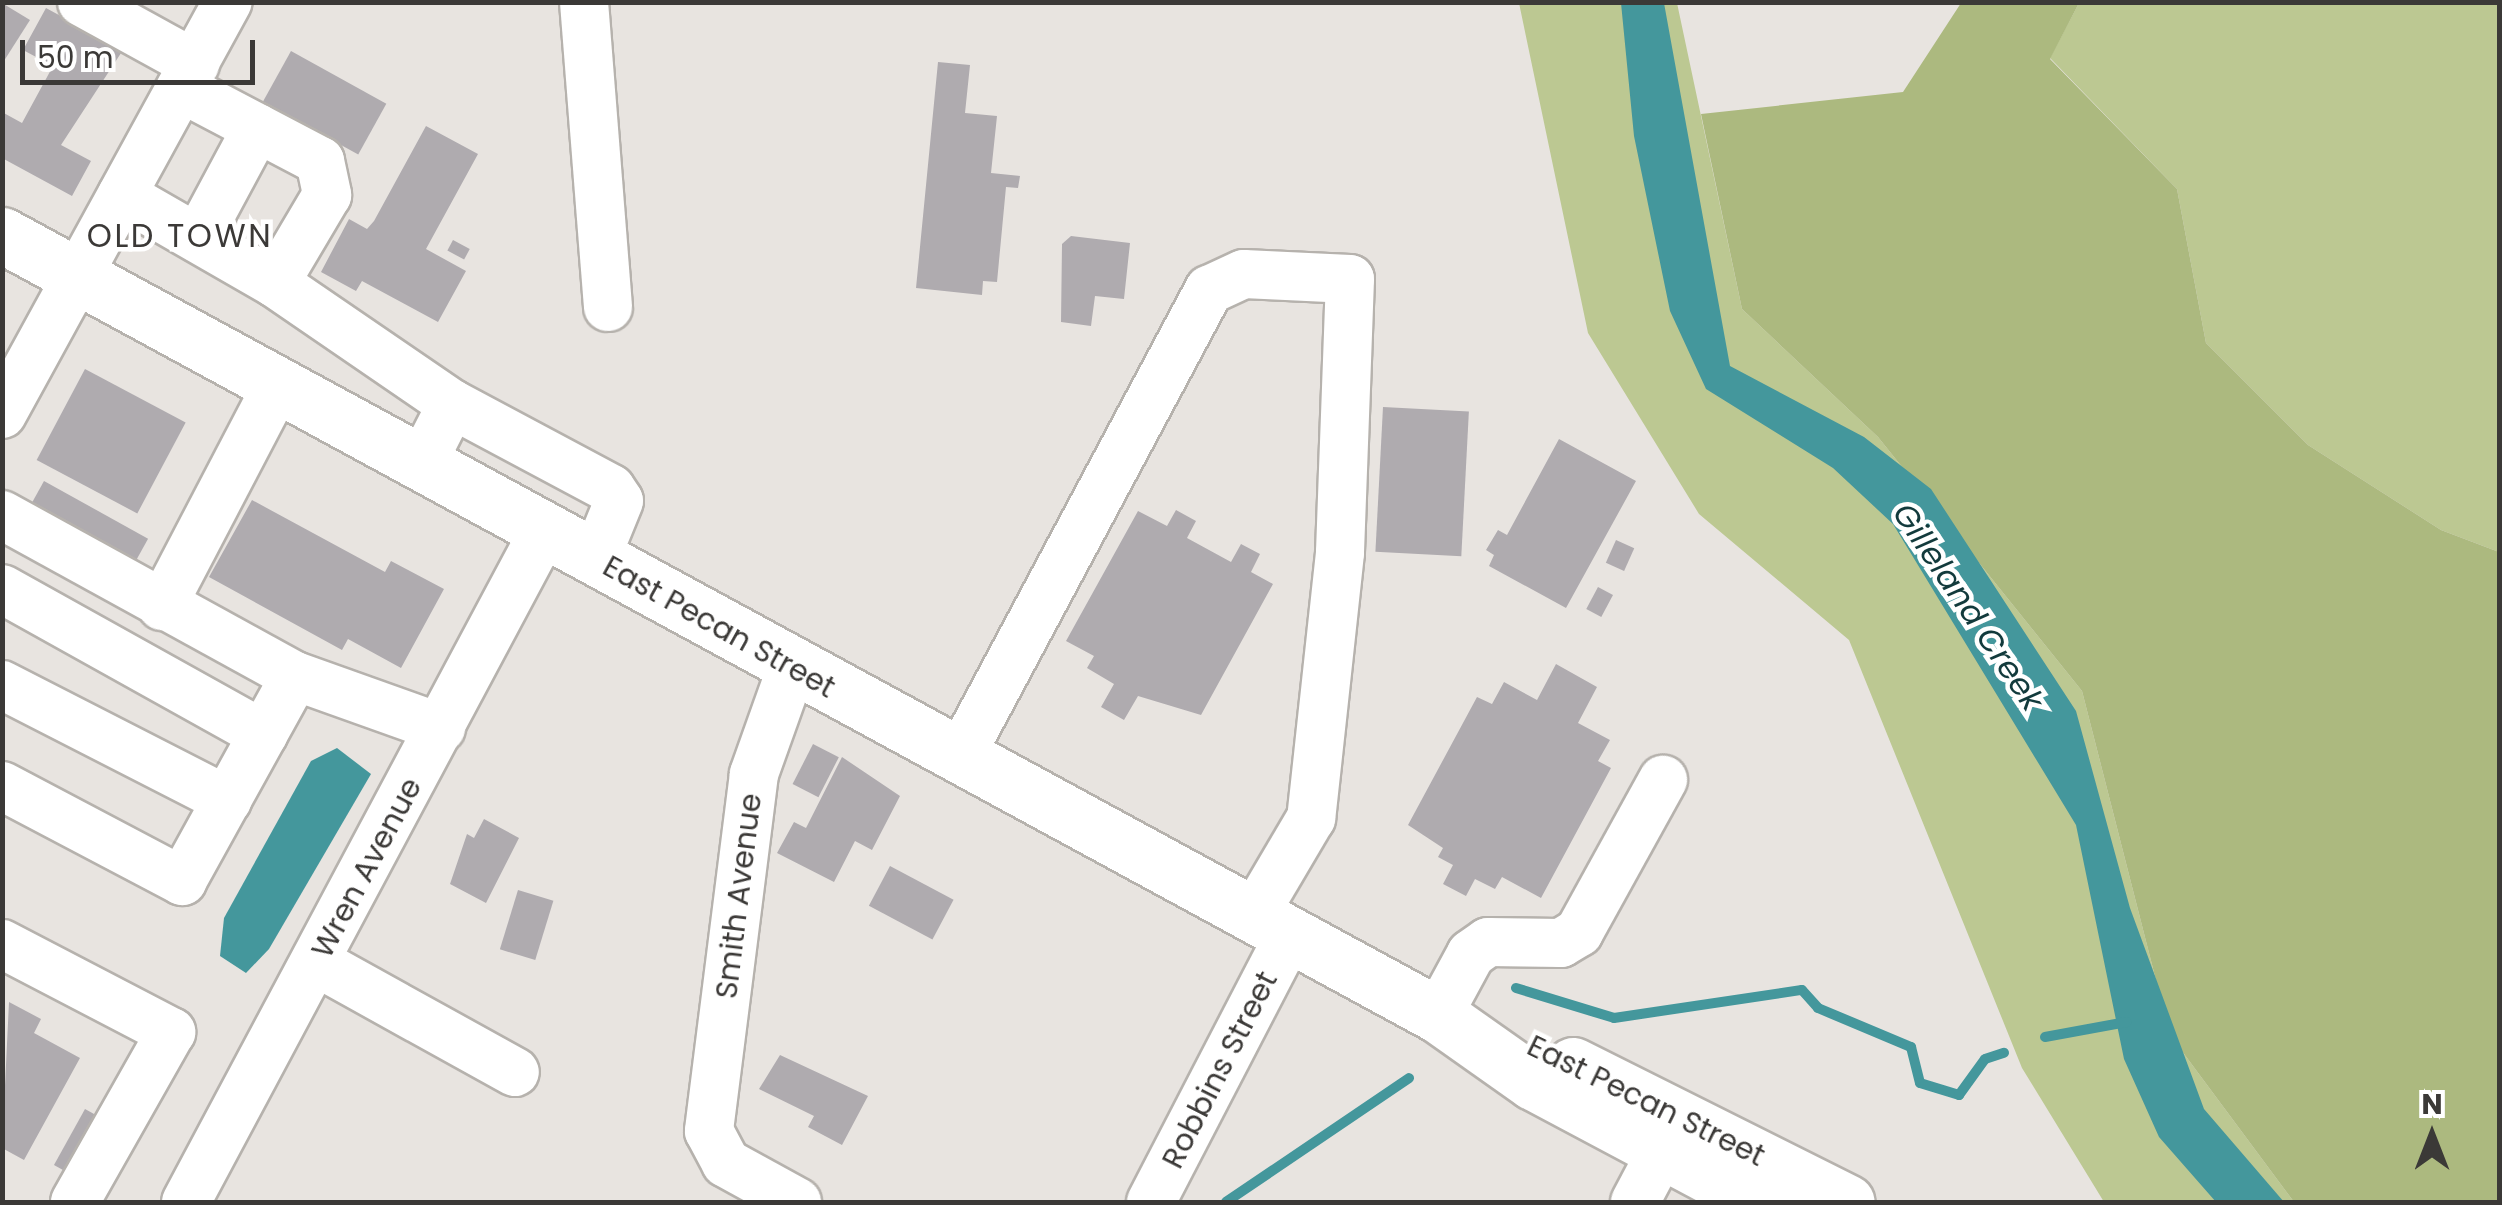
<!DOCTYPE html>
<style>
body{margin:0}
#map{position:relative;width:2502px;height:1205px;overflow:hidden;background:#e8e4e0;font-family:Poppins,sans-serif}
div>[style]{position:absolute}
.green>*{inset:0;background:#bcc892}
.forest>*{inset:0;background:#acb97f}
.water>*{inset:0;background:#44979c}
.stream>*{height:10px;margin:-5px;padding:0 5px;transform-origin:5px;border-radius:5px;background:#44979c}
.building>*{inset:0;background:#afabaf;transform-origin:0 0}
.roads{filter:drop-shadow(2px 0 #b6b2ad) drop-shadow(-2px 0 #b6b2ad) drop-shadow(0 2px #b6b2ad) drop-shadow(0 -2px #b6b2ad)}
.minor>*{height:48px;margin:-24px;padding:0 24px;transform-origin:24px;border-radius:24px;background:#fff}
.major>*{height:55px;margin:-27.5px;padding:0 27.5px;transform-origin:27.5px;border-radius:27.5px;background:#fff}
span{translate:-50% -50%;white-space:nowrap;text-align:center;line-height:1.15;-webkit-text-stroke:9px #fff;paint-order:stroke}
.street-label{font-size:30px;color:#3b3937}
.neighbourhood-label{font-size:32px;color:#3b3937;letter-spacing:2.5px}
.water-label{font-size:32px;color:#123a3c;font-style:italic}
.frame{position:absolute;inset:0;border:5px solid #3b3937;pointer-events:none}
.north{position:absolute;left:2382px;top:1085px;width:100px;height:100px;-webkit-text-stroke:8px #fff;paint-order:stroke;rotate:0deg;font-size:28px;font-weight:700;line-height:40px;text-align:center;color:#3b3937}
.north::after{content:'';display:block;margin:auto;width:35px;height:45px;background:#3b3937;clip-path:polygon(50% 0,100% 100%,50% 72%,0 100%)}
.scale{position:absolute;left:20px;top:40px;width:235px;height:45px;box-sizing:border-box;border:5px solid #3b3937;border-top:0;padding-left:12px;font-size:30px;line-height:35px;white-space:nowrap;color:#3b3937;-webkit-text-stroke:8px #fff;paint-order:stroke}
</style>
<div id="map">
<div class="green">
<i style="clip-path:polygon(1519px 3px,1677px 3px,1742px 309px,1878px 437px,2082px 691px,2170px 1035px,2294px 1202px,2104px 1202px,2022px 1068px,1849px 640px,1699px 514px,1588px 333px)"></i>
<i style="clip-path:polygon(2079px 3px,2499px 3px,2499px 552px,2441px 530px,2308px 445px,2206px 343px,2177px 189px,2050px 58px)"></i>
</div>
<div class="forest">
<i style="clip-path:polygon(1961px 3px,2079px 3px,2050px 59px,2177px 189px,2206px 343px,2308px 445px,2441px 530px,2499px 552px,2499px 1202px,2294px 1202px,2170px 1035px,2082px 691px,1878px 437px,1742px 309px,1701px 114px,1903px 92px)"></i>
</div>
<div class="water">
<i style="clip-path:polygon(1621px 3px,1664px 3px,1730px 366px,1864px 437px,1931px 489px,2076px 711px,2130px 908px,2204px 1109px,2284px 1202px,2216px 1202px,2159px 1137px,2124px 1059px,2076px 825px,1893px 524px,1833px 468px,1706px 389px,1670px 311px,1634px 136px)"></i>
<i style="clip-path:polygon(337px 748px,371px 774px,269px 949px,246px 973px,220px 956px,224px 918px,311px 761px)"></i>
</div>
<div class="stream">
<i style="left:1516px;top:988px;width:102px;rotate:17deg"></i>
<i style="left:1614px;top:1018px;width:190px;rotate:-8.5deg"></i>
<i style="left:1802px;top:990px;width:24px;rotate:48deg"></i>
<i style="left:1818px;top:1008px;width:101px;rotate:22.8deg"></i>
<i style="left:1911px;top:1047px;width:37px;rotate:76deg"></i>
<i style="left:1920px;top:1083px;width:41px;rotate:17.1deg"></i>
<i style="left:1959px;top:1095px;width:44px;rotate:-54.2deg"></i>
<i style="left:1985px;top:1059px;width:20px;rotate:-18deg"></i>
<i style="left:2045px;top:1037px;width:83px;rotate:-10.4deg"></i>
<i style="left:1226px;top:1202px;width:221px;rotate:-34.1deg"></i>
</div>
<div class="building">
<i style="clip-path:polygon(2px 3px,30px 20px,2px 64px)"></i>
<i style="clip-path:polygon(46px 8px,123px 50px,61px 145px,91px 161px,72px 196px,2px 158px,2px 112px,22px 123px,53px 66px,23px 50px)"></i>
<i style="left:291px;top:51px;width:109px;height:58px;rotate:29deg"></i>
<i style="clip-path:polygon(938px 62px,970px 65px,965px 113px,997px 116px,991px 173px,1020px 176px,1018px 188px,1006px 187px,997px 282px,983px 281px,982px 295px,916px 288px)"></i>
<i style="clip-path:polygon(426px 126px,478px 154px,426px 249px,466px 271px,438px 322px,362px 281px,356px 291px,321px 272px,349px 219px,367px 229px,374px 221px)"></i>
<i style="clip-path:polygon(1071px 236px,1130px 243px,1124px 299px,1095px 296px,1091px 326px,1061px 322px,1062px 244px)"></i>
<i style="left:453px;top:240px;width:19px;height:12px;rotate:28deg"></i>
<i style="left:85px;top:369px;width:114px;height:103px;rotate:28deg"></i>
<i style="left:1383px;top:407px;width:86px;height:145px;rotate:3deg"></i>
<i style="clip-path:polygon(1559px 439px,1636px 481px,1566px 608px,1489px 566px,1494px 555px,1486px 550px,1498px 530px,1507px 535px)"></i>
<i style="left:44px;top:481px;width:119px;height:28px;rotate:29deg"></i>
<i style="clip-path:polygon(252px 500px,385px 572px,391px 561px,444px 589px,401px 668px,348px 639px,342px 650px,209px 577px)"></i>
<i style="clip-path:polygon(1176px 510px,1196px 521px,1187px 538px,1231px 562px,1241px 544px,1260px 554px,1251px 572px,1273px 584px,1201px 715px,1138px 696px,1124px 720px,1101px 707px,1114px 684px,1087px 668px,1094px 656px,1066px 641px,1138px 511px,1167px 526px)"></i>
<i style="left:1616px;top:540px;width:20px;height:25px;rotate:24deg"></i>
<i style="left:1598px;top:587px;width:17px;height:25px;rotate:28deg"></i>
<i style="clip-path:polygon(1556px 664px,1597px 687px,1578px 723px,1610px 740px,1598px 761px,1611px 768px,1541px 898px,1502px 877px,1495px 889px,1475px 879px,1466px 896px,1443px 884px,1453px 865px,1438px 857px,1443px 848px,1408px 825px,1477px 697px,1492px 704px,1504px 682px,1537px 700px)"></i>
<i style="left:813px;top:744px;width:29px;height:45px;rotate:27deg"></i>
<i style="clip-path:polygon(842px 757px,900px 796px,872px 850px,855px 841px,834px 882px,777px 853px,794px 822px,806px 828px)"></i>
<i style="clip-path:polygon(484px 819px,519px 838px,486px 903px,450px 884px,467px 834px,474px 838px)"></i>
<i style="left:890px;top:866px;width:72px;height:45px;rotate:28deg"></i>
<i style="left:518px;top:890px;width:37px;height:62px;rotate:17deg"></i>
<i style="clip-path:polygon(9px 1002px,41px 1019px,34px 1033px,80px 1058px,24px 1160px,2px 1148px)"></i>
<i style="clip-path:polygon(780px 1055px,868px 1096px,842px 1145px,808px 1127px,814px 1116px,759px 1089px)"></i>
<i style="left:85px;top:1109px;width:33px;height:64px;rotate:29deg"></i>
</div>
<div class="roads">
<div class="minor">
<i style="left:82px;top:2px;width:129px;rotate:28.8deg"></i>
<i style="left:584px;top:2px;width:306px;rotate:85.5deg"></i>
<i style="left:181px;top:88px;width:157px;rotate:27.7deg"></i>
<i style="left:320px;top:161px;width:35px;rotate:78deg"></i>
<i style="left:327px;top:195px;width:102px;rotate:120.6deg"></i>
<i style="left:275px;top:283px;width:214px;rotate:34.4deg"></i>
<i style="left:452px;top:404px;width:68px;rotate:116.9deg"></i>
<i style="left:122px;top:195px;width:177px;rotate:29.9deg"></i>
<i style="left:198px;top:238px;width:125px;rotate:-61.8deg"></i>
<i style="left:452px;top:404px;width:180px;rotate:28.1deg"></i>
<i style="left:611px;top:489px;width:14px;rotate:56deg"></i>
<i style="left:619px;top:501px;width:64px;rotate:112.1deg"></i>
<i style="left:2px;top:414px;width:470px;rotate:-61.3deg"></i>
<i style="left:2px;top:515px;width:334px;rotate:28.8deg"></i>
<i style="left:295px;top:676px;width:155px;rotate:19.6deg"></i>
<i style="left:2px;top:589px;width:299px;rotate:29.1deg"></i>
<i style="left:162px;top:606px;width:248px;rotate:-62.4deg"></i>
<i style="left:792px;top:667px;width:114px;rotate:109.6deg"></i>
<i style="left:754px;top:774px;width:360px;rotate:97.2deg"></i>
<i style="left:709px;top:1131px;width:36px;rotate:62deg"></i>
<i style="left:726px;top:1163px;width:81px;rotate:28.8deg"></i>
<i style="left:2px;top:685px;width:253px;rotate:27.1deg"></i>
<i style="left:959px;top:758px;width:531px;rotate:-61.89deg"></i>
<i style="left:1209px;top:290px;width:38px;rotate:-25deg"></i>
<i style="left:1244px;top:274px;width:106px;rotate:2.7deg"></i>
<i style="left:1350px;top:279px;width:274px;rotate:92.1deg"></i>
<i style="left:1340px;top:553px;width:267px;rotate:96.2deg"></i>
<i style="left:1311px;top:818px;width:116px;rotate:120.5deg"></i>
<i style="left:2px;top:786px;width:204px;rotate:27.8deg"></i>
<i style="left:182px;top:881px;width:234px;rotate:-61.1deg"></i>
<i style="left:2px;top:944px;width:191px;rotate:27.5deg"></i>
<i style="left:171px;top:1032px;width:195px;rotate:119.5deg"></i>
<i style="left:318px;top:963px;width:225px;rotate:29deg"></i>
<i style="left:1438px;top:1015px;width:69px;rotate:-61.6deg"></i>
<i style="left:1471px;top:954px;width:21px;rotate:-35deg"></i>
<i style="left:1488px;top:942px;width:73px;rotate:0.8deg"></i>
<i style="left:1561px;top:943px;width:21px;rotate:-31deg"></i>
<i style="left:1579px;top:932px;width:174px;rotate:-61.1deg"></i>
<i style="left:186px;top:1202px;width:761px;rotate:-61.92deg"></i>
<i style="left:1151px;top:1202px;width:297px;rotate:-62.6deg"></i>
<i style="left:1635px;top:1202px;width:58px;rotate:-62.1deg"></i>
</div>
<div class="major">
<i style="left:2px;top:235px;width:1634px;rotate:28.51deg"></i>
<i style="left:1438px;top:1015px;width:116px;rotate:35.2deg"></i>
<i style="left:1533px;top:1082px;width:256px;rotate:28deg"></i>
<i style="left:1573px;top:1065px;width:306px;rotate:26.6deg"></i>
</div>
</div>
<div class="street-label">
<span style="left:719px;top:627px;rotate:29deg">East Pecan Street</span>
<span style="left:367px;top:868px;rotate:-62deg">Wren Avenue</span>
<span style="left:739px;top:896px;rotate:-83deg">Smith Avenue</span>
<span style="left:1220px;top:1070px;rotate:-63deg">Robbins Street</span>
<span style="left:1646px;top:1101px;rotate:26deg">East Pecan Street</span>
</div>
<div class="neighbourhood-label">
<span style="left:180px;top:236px">OLD TOWN</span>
</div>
<div class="water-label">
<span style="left:1968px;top:607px;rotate:56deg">Gilleland Creek</span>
</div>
<div class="frame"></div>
<div class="north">N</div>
<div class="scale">50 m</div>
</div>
